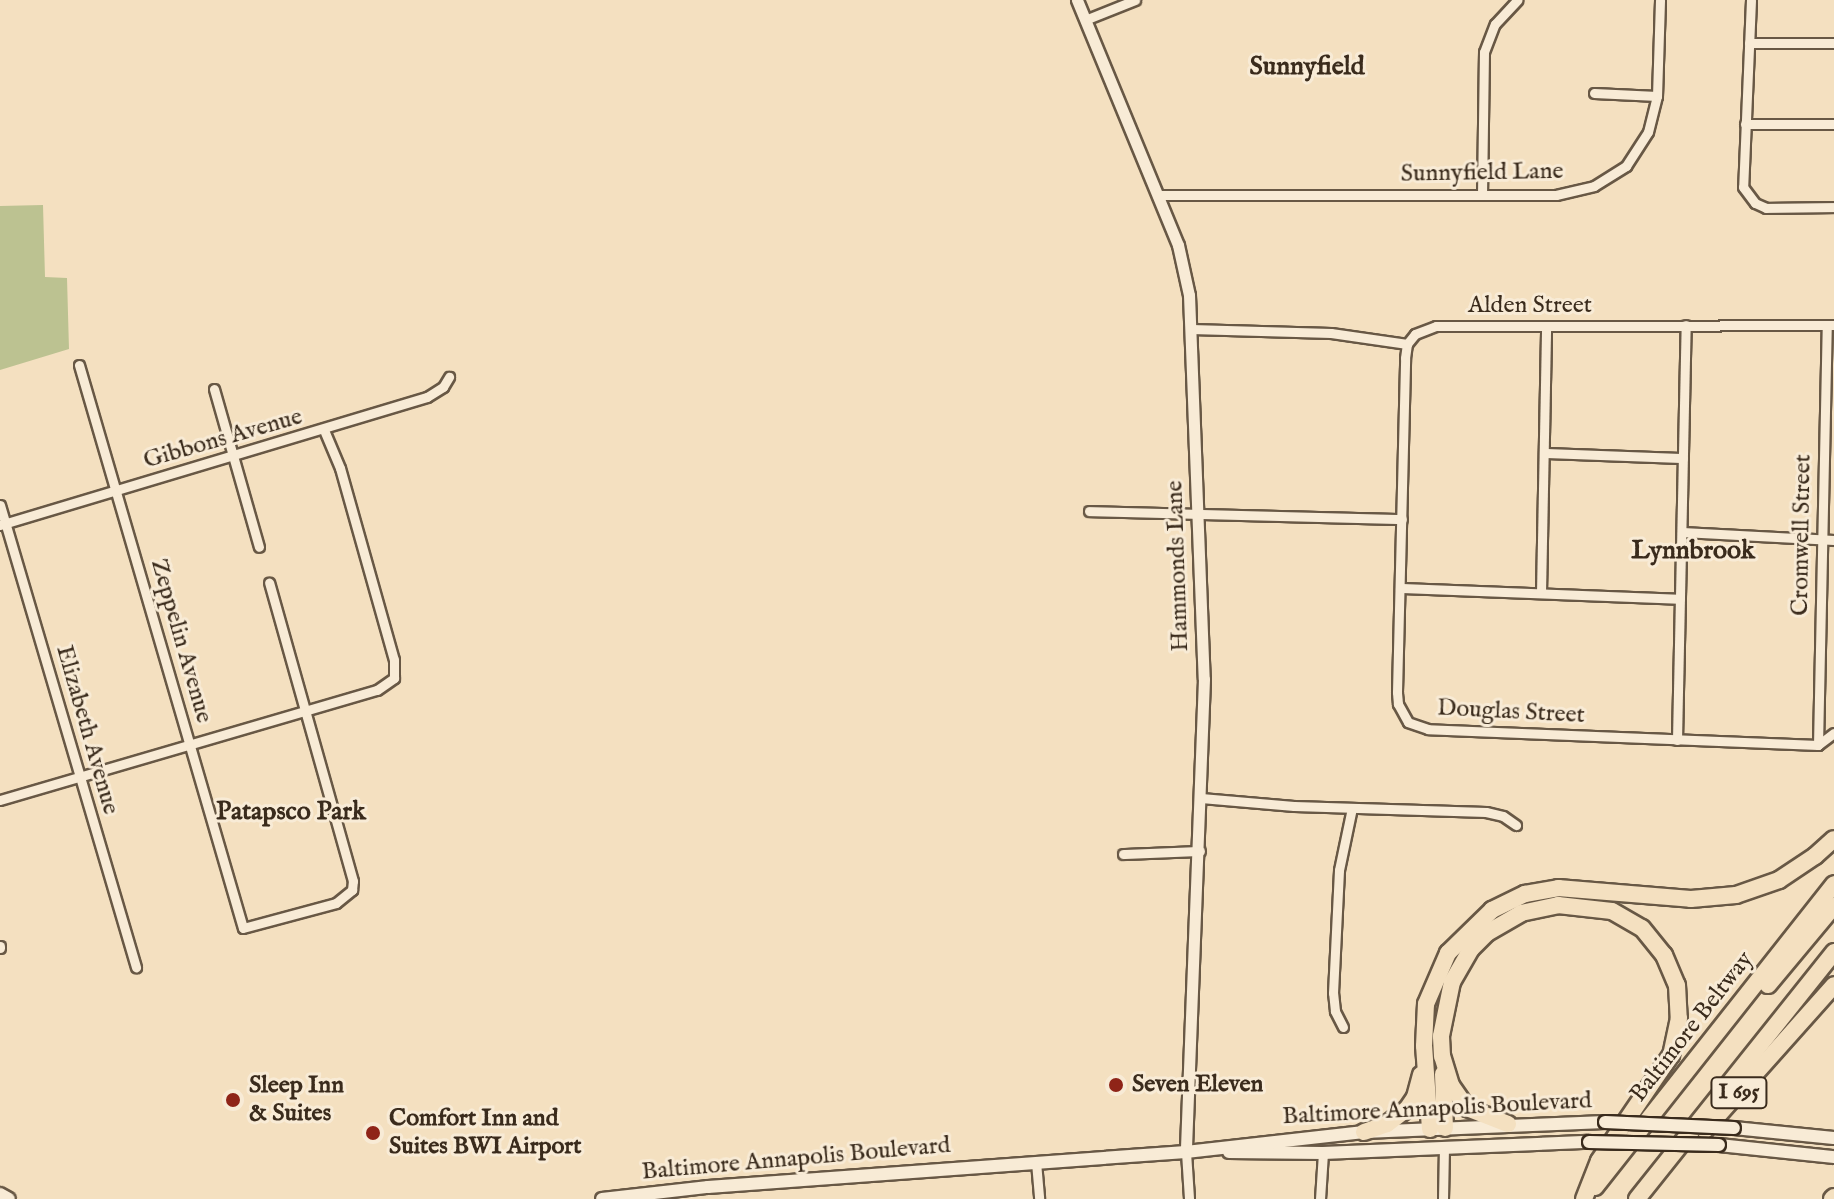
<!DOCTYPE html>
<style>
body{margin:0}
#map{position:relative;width:1834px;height:1199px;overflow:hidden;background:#f4e0c0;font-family:"IM FELL English",serif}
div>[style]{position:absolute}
.green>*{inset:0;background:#bcc291}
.roads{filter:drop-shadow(2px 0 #685845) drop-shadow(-2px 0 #685845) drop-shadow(0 2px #685845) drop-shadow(0 -2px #685845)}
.minor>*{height:9px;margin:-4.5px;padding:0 4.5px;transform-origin:4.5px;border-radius:4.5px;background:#f8ebd6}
.tertiary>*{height:11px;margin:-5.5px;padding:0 5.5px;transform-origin:5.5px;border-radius:5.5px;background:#f8ebd6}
.secondary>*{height:12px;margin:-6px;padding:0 6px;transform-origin:6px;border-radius:6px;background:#f8ebd6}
.motorway>*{height:16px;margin:-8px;padding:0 8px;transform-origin:8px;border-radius:8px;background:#f4e0c0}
.bridges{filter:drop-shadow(2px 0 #3a2b1c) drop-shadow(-2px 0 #3a2b1c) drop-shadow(0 2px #3a2b1c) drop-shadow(0 -2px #3a2b1c)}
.secondary-bridge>*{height:12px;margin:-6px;padding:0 6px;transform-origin:6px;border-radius:6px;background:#f8ebd6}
.dots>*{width:22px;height:22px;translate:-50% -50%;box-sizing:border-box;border:4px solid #f8ebd6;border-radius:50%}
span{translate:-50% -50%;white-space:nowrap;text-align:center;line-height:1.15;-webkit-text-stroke:6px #f8ebd6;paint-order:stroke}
.shield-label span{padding:2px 6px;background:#f8ebd6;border:2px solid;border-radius:6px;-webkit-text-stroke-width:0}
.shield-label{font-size:22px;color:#3a2b1c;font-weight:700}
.street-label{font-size:24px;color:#3a2b1c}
.poi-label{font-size:24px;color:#3a2b1c;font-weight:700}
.left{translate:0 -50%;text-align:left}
.neighbourhood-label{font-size:26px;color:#3a2b1c;font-weight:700}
</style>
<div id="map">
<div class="green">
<i style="clip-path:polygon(43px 205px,45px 277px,67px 278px,69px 349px,0 370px,0 206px)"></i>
</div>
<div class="roads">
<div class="minor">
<i style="left:1751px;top:0;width:187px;rotate:92.4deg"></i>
<i style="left:1743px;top:187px;width:20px;rotate:53deg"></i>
<i style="left:1755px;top:203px;width:12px;rotate:24deg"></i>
<i style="left:1766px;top:208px;width:68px;rotate:-0.8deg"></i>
<i style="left:1085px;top:20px;width:54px;rotate:-21.8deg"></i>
<i style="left:1749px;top:43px;width:85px"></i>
<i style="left:1594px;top:93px;width:63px;rotate:2.7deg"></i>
<i style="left:1745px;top:124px;width:89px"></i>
<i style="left:1159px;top:195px;width:397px"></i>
<i style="left:1556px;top:195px;width:39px;rotate:-13deg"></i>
<i style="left:1594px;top:186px;width:38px;rotate:-32deg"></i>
<i style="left:1626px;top:166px;width:40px;rotate:-57.1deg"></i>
<i style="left:1648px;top:132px;width:37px;rotate:-76deg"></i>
<i style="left:1657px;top:96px;width:96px;rotate:-88.2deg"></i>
<i style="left:1482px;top:195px;width:143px;rotate:-89.2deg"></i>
<i style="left:1484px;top:52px;width:30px;rotate:-69deg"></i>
<i style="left:1495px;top:24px;width:33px;rotate:-47deg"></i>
<i style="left:1191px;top:329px;width:140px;rotate:1.6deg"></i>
<i style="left:1331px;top:333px;width:77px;rotate:8.2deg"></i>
<i style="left:79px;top:365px;width:586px;rotate:73.76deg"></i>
<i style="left:243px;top:928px;width:96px;rotate:-15deg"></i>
<i style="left:336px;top:903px;width:21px;rotate:-39deg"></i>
<i style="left:352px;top:890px;width:9px;rotate:-84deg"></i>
<i style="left:353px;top:881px;width:310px;rotate:-105.7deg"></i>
<i style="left:214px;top:389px;width:164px;rotate:74.1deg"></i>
<i style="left:1544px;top:453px;width:139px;rotate:2.1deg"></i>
<i style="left:0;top:505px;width:482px;rotate:73.6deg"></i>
<i style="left:1089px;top:511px;width:313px;rotate:1.5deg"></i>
<i style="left:0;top:525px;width:446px;rotate:-16.7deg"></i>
<i style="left:427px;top:397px;width:19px;rotate:-32deg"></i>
<i style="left:443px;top:387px;width:12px;rotate:-59deg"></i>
<i style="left:1682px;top:532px;width:152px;rotate:3deg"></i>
<i style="left:1400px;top:588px;width:280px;rotate:2.2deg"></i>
<i style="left:1541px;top:593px;width:267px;rotate:-88.9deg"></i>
<i style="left:1677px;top:740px;width:415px;rotate:-88.8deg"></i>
<i style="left:1818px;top:745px;width:390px;rotate:-177.7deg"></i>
<i style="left:1428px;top:729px;width:21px;rotate:-161deg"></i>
<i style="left:1408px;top:722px;width:21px;rotate:-119deg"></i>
<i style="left:1398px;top:704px;width:12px;rotate:-95deg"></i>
<i style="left:1397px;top:692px;width:334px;rotate:-88.6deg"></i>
<i style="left:1405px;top:358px;width:14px;rotate:-82deg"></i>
<i style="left:1407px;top:344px;width:13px;rotate:-51deg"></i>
<i style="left:1415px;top:334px;width:22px;rotate:-21deg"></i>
<i style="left:1436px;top:326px;width:398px;rotate:-0.1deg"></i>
<i style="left:1818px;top:745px;width:420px;rotate:-88.8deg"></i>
<i style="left:1818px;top:745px;width:20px;rotate:-37deg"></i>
<i style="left:1201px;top:798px;width:93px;rotate:4.9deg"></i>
<i style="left:1294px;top:806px;width:192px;rotate:1.8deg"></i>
<i style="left:1486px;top:812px;width:17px;rotate:13deg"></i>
<i style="left:1503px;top:816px;width:16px;rotate:35deg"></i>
<i style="left:0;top:800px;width:393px;rotate:-16.3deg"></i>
<i style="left:377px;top:690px;width:21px;rotate:-35deg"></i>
<i style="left:394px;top:678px;width:18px;rotate:-90deg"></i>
<i style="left:394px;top:660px;width:199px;rotate:-105.7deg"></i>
<i style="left:340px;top:468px;width:41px;rotate:-112.8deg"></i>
<i style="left:1123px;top:854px;width:77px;rotate:-2.2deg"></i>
<i style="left:0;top:946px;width:2px;rotate:90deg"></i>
<i style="left:1343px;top:1027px;width:18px;rotate:-117deg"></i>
<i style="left:1335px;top:1011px;width:18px;rotate:-96deg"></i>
<i style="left:1333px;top:993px;width:123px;rotate:-87.2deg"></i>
<i style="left:1339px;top:870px;width:63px;rotate:-78.2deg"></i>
<i style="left:1186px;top:1152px;width:47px;rotate:86.3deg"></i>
<i style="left:1036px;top:1162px;width:37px;rotate:85deg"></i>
<i style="left:1320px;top:1199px;width:46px;rotate:-86.3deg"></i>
<i style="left:1443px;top:1199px;width:51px;rotate:-88.9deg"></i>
</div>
<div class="tertiary">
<i style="left:1077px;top:0;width:265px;rotate:67.6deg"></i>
<i style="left:1178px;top:245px;width:51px;rotate:77.6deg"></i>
<i style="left:1189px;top:295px;width:384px;rotate:87.8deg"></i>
<i style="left:1204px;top:679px;width:473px;rotate:92.2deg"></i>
</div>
<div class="secondary">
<i style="left:1734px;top:1128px;width:100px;rotate:5.7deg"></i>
<i style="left:1719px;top:1145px;width:116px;rotate:6deg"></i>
<i style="left:1229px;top:1152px;width:94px;rotate:0.6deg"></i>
<i style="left:1323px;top:1153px;width:266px;rotate:-2.4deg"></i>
<i style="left:0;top:1194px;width:10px;rotate:29deg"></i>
<i style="left:602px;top:1199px;width:107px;rotate:-6.5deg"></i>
<i style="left:708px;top:1187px;width:479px;rotate:-4.2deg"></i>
<i style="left:1186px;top:1152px;width:179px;rotate:-6.4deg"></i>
<i style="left:1364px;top:1132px;width:241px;rotate:-2.4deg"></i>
</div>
<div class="motorway">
<i style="left:1768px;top:985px;width:103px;rotate:-50.1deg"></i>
<i style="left:1443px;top:1074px;width:54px;rotate:87.9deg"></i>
<i style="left:1508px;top:1124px;width:44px;rotate:-158.7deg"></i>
<i style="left:1467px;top:1108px;width:28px;rotate:-125deg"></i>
<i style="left:1451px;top:1085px;width:30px;rotate:-107deg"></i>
<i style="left:1442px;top:1056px;width:20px;rotate:-93deg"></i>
<i style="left:1441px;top:1036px;width:55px;rotate:-78.5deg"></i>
<i style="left:1452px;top:982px;width:38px;rotate:-60deg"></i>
<i style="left:1471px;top:949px;width:23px;rotate:-45deg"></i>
<i style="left:1487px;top:933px;width:39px;rotate:-30deg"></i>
<i style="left:1521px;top:913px;width:38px;rotate:-12deg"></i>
<i style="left:1558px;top:905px;width:54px;rotate:6.3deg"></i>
<i style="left:1612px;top:911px;width:34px;rotate:30deg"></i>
<i style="left:1642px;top:928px;width:35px;rotate:51deg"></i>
<i style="left:1664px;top:955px;width:33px;rotate:67deg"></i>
<i style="left:1677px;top:985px;width:33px;rotate:87deg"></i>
<i style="left:1679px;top:1018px;width:38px;rotate:102deg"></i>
<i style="left:1671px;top:1055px;width:128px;rotate:124.2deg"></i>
<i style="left:1599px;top:1161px;width:41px;rotate:111.5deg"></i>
<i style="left:1430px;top:1129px;width:83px;rotate:-94.1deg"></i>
<i style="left:1424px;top:1046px;width:42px;rotate:-87.3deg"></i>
<i style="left:1426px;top:1004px;width:56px;rotate:-66.7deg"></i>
<i style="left:1448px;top:953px;width:62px;rotate:-44.3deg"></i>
<i style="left:1492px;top:910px;width:37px;rotate:-26deg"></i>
<i style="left:1525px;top:894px;width:34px;rotate:-10deg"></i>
<i style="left:1558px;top:888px;width:133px;rotate:4.7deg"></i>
<i style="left:1691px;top:899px;width:45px;rotate:-5.1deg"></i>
<i style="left:1736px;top:895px;width:46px;rotate:-19.2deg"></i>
<i style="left:1779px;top:880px;width:43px;rotate:-33.7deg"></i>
<i style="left:1815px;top:856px;width:25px;rotate:-42deg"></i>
<i style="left:1705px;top:1130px;width:194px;rotate:-48.3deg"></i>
<i style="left:1364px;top:1132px;width:24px;rotate:-19deg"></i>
<i style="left:1387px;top:1124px;width:25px;rotate:-37deg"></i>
<i style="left:1407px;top:1109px;width:14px;rotate:-56deg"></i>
<i style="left:1415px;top:1097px;width:23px;rotate:-75deg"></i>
<i style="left:1595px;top:1187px;width:386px;rotate:-51.7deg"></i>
<i style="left:1637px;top:1199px;width:316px;rotate:-51.4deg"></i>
<i style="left:1832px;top:1199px;width:3px;rotate:-45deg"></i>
</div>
</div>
<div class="bridges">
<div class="secondary-bridge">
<i style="left:1605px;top:1122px;width:129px;rotate:2.7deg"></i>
<i style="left:1589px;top:1142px;width:130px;rotate:1.3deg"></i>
</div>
</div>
<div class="dots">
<i style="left:1116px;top:1085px;background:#8f2418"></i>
<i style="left:233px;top:1100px;background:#8f2418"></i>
<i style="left:373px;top:1133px;background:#8f2418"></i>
</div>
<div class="shield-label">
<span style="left:1739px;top:1093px">I 695</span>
</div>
<div class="street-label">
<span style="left:1482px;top:173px;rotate:-1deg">Sunnyfield Lane</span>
<span style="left:1530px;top:306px">Alden Street</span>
<span style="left:223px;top:439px;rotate:-16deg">Gibbons Avenue</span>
<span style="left:1802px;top:535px;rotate:-89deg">Cromwell Street</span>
<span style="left:1178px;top:566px;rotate:-92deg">Hammonds Lane</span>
<span style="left:181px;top:641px;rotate:74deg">Zeppelin Avenue</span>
<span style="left:1511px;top:712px;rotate:3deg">Douglas Street</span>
<span style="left:87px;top:730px;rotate:74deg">Elizabeth Avenue</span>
<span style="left:1692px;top:1027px;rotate:-52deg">Baltimore Beltway</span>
<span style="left:1437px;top:1109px;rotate:-3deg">Baltimore Annapolis Boulevard</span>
<span style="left:796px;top:1159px;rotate:-5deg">Baltimore Annapolis Boulevard</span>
</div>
<div class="poi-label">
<span class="left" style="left:1132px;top:1085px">Seven Eleven</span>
<span class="left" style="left:249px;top:1100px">Sleep Inn<br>&amp; Suites</span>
<span class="left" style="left:389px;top:1133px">Comfort Inn and<br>Suites BWI Airport</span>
</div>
<div class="neighbourhood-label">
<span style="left:1307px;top:67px">Sunnyfield</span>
<span style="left:1693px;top:551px">Lynnbrook</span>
<span style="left:291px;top:812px">Patapsco Park</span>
</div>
</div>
